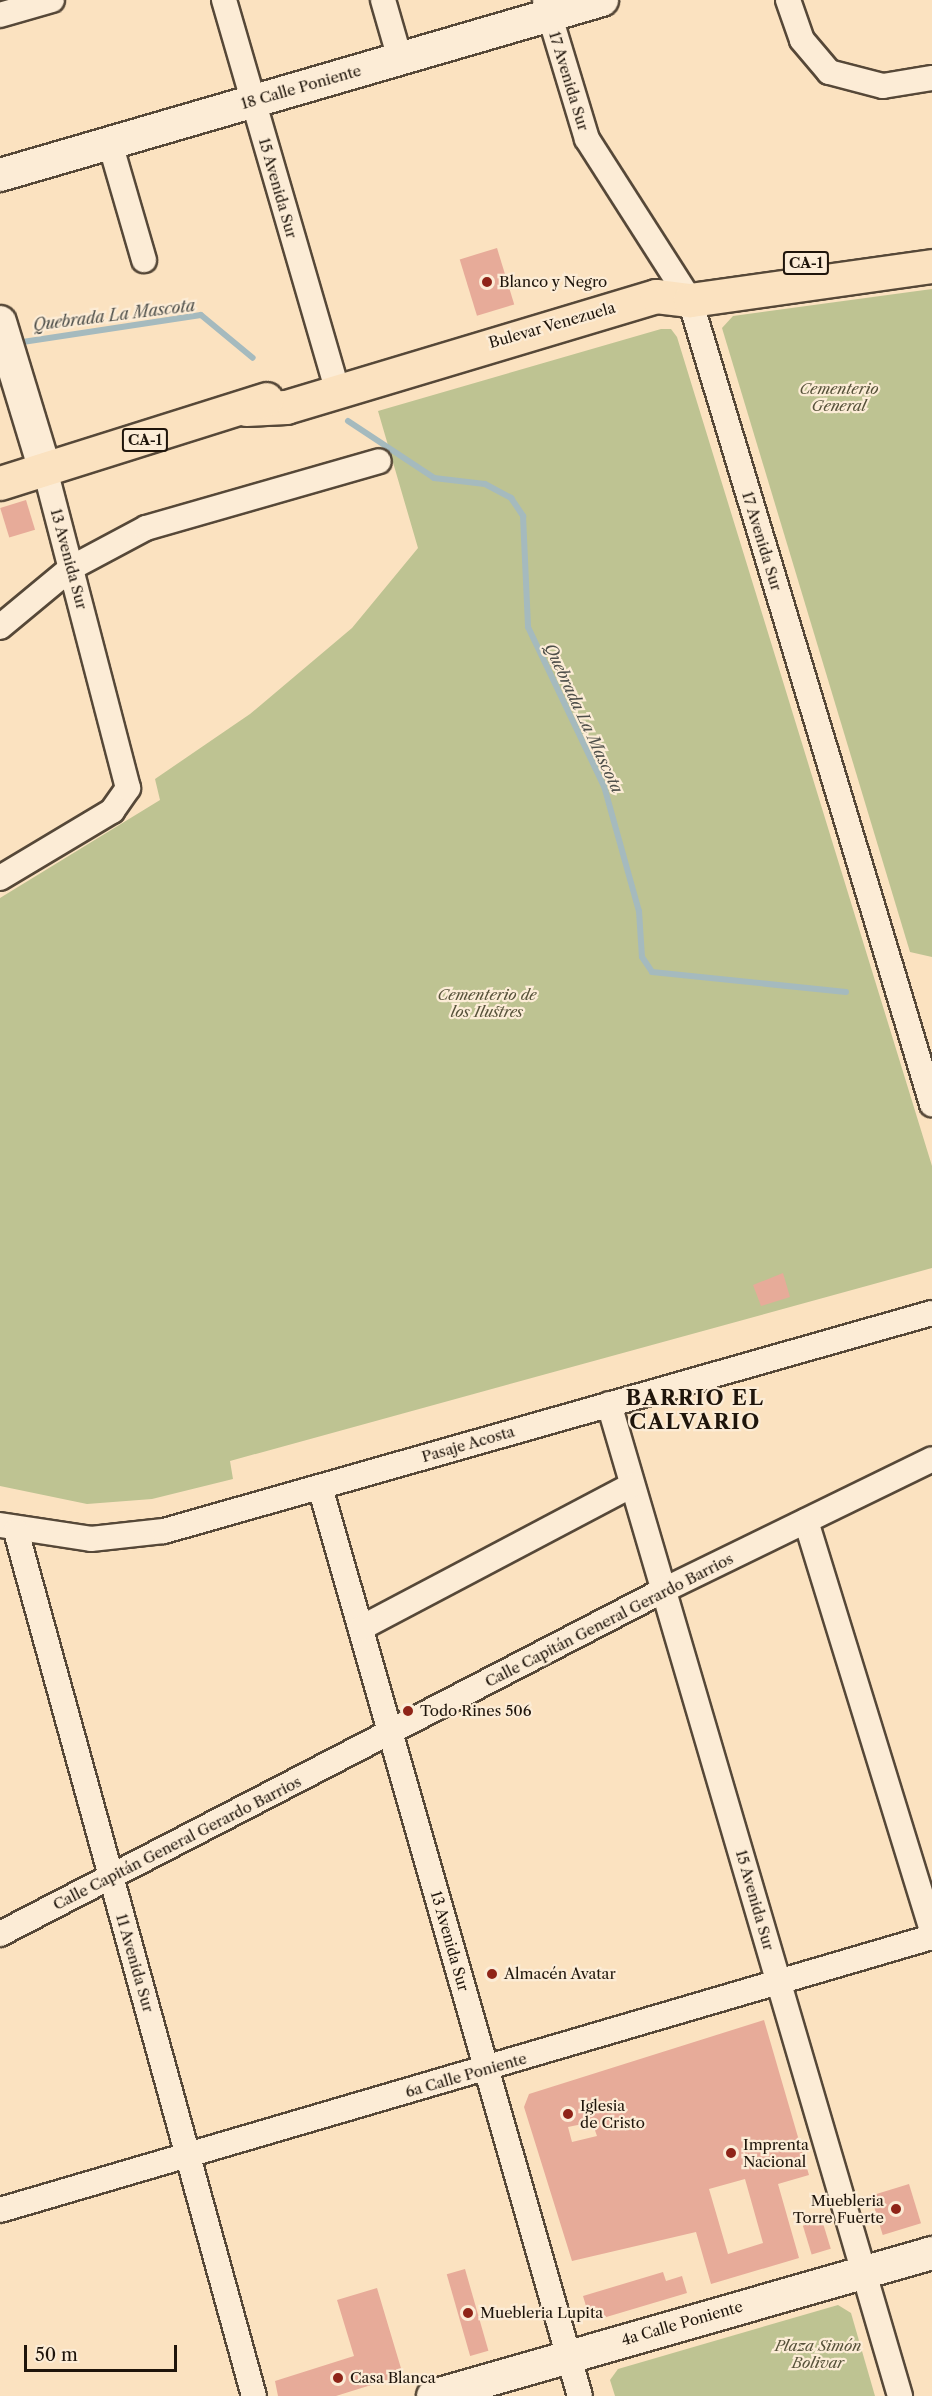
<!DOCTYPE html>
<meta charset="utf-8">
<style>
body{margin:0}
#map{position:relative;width:932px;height:2396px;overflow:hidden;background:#fbe2c0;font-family:"Libre Caslon Text",serif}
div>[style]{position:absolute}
.green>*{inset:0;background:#bec392}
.stream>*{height:6px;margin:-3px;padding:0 3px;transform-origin:3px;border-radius:3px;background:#a5babe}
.building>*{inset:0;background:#e7ab99;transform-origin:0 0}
.roads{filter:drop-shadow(2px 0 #564838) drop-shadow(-2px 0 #564838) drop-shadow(0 2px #564838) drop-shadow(0 -2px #564838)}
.minor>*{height:24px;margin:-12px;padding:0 12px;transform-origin:12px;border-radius:12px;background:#fcecd6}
.tertiary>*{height:32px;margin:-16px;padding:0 16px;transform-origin:16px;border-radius:16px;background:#fcecd6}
.trunk>*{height:33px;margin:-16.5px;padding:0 16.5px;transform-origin:16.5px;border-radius:16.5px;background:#fbe2c0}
.dots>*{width:16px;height:16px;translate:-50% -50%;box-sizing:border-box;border:3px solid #fcecd6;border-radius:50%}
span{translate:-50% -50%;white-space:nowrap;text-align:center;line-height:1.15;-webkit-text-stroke:4.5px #fcecd6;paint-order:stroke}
.shield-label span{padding:2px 4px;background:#fcecd6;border:2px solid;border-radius:4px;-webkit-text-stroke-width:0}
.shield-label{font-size:14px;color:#1f150b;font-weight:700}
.street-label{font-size:15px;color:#1f150b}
.poi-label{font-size:15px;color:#1f150b}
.left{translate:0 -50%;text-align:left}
.right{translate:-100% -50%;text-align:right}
.park-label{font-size:15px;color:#57523a;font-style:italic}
.water-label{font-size:16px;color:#4e4f4a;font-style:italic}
.district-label{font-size:21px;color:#1f150b;font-weight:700;letter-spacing:1.5px}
.scale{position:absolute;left:24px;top:2345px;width:153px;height:27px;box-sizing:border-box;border:3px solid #1f150b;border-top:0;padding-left:8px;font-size:18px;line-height:21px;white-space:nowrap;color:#1f150b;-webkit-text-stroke:4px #fcecd6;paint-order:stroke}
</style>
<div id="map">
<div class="green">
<i style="clip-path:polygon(932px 289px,932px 957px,910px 952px,722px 328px,733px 316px)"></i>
<i style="clip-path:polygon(661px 329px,671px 329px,677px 337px,932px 1166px,932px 1268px,230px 1461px,233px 1479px,152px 1499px,87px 1504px,0 1486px,0 898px,160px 800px,155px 779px,250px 714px,352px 628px,418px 548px,378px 411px)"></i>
<i style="clip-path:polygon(838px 2305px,851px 2313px,875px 2396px,615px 2396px,610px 2380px,618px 2369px)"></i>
</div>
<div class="stream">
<i style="left:16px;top:343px;width:187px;rotate:-8.6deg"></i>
<i style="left:201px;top:315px;width:67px;rotate:39.6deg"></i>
<i style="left:348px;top:421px;width:103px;rotate:33.5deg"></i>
<i style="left:434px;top:478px;width:51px;rotate:6.7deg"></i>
<i style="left:485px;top:484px;width:30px;rotate:28deg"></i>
<i style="left:511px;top:498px;width:22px;rotate:56deg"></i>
<i style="left:523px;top:516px;width:111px;rotate:87.4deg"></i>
<i style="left:528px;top:627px;width:176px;rotate:64.5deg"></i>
<i style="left:604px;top:786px;width:130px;rotate:74.4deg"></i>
<i style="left:639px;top:911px;width:46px;rotate:86.3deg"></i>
<i style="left:642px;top:957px;width:18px;rotate:56deg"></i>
<i style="left:652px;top:972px;width:195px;rotate:5.9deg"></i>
</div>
<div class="building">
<i style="left:497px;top:248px;width:59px;height:39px;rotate:73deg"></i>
<i style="left:26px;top:500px;width:31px;height:27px;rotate:73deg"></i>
<i style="clip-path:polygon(783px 1273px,790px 1297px,761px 1306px,753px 1285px)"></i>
<i style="clip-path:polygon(evenodd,764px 2020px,809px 2175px,778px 2184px,799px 2258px,711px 2284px,696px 2232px,572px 2261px,524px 2107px,529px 2094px,764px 2020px,592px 2122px,597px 2136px,572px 2142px,568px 2127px,592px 2122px,764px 2020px,745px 2179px,763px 2243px,728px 2254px,709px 2189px,745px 2179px)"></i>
<i style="left:909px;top:2184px;width:41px;height:40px;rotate:73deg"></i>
<i style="left:822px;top:2220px;width:30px;height:20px;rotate:73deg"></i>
<i style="left:465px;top:2269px;width:85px;height:19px;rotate:74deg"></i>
<i style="clip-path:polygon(663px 2272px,666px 2281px,682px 2276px,687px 2293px,603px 2318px,588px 2313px,583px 2296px)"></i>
<i style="clip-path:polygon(377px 2288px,403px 2375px,336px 2396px,278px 2396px,275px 2381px,354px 2356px,337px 2300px)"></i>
</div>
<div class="roads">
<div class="minor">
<i style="left:224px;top:0;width:391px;rotate:73.8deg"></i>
<i style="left:383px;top:0;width:61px;rotate:73.9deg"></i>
<i style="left:545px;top:0;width:145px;rotate:73.2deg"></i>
<i style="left:587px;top:139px;width:191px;rotate:57.4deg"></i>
<i style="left:690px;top:300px;width:840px;rotate:73.25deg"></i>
<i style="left:788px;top:0;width:42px;rotate:70.7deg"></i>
<i style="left:802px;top:40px;width:42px;rotate:49.8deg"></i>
<i style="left:829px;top:72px;width:56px;rotate:14.5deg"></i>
<i style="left:883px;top:86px;width:50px;rotate:-9.3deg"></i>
<i style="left:0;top:15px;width:54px;rotate:-16.1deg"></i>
<i style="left:110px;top:143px;width:122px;rotate:73.8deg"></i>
<i style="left:0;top:627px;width:92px;rotate:-39.7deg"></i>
<i style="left:71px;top:568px;width:85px;rotate:-28.1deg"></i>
<i style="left:146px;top:528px;width:242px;rotate:-16deg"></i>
<i style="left:0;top:878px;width:131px;rotate:-30.9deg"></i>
<i style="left:112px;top:811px;width:28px;rotate:-55deg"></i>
<i style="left:128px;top:788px;width:329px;rotate:-104.6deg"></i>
<i style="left:609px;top:1404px;width:1034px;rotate:73.65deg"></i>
<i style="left:320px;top:1487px;width:945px;rotate:74.04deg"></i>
<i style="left:806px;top:1521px;width:428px;rotate:72.9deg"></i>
<i style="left:0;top:1525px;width:92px;rotate:8.7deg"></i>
<i style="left:91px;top:1539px;width:73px;rotate:-6.3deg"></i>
<i style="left:164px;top:1531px;width:798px;rotate:-15.85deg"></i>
<i style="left:16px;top:1531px;width:897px;rotate:74.62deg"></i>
<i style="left:361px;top:1628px;width:306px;rotate:-27.8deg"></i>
<i style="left:0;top:1934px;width:748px;rotate:-27.39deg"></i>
<i style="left:664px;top:1590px;width:298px;rotate:-26deg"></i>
<i style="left:0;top:2210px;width:971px;rotate:-16.33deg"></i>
</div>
<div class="tertiary">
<i style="left:0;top:175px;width:627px;rotate:-16.21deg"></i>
<i style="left:0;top:322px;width:155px;rotate:73.1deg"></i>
<i style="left:433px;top:2396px;width:519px;rotate:-15.99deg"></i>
</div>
<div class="trunk">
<i style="left:246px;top:409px;width:40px;rotate:-2.9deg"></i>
<i style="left:286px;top:407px;width:386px;rotate:-16.7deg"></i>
<i style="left:656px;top:296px;width:34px;rotate:7deg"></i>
<i style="left:690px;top:300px;width:244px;rotate:-8deg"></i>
<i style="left:0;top:483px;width:279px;rotate:-17.5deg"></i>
</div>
</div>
<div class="dots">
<i style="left:487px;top:282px;background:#8f2418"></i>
<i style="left:408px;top:1711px;background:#8f2418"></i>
<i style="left:492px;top:1974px;background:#8f2418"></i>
<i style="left:568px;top:2114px;background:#8f2418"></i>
<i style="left:731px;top:2153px;background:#8f2418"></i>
<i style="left:896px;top:2209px;background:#8f2418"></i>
<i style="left:468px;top:2313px;background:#8f2418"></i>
<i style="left:338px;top:2378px;background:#8f2418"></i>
</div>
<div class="shield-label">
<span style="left:806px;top:263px">CA-1</span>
<span style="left:145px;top:440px">CA-1</span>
</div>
<div class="street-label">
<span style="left:569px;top:81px;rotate:73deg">17 Avenida Sur</span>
<span style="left:301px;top:87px;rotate:-16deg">18 Calle Poniente</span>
<span style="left:278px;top:188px;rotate:74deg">15 Avenida Sur</span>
<span style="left:552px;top:325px;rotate:-16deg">Bulevar Venezuela</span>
<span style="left:762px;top:541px;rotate:73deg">17 Avenida Sur</span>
<span style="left:69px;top:559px;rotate:75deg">13 Avenida Sur</span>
<span style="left:468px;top:1444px;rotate:-16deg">Pasaje Acosta</span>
<span style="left:609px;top:1620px;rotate:-27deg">Calle Capitán General Gerardo Barrios</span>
<span style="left:177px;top:1843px;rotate:-27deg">Calle Capitán General Gerardo Barrios</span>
<span style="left:755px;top:1900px;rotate:74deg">15 Avenida Sur</span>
<span style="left:450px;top:1941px;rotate:74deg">13 Avenida Sur</span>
<span style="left:135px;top:1963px;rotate:74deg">11 Avenida Sur</span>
<span style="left:466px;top:2075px;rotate:-16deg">6a Calle Poniente</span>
<span style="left:682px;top:2323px;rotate:-16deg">4a Calle Poniente</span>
</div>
<div class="poi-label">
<span class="left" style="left:499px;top:282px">Blanco y Negro</span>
<span class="left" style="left:420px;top:1711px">Todo Rines 506</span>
<span class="left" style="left:504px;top:1974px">Almacén Avatar</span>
<span class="left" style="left:580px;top:2114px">Iglesia<br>de Cristo</span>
<span class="left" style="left:743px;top:2153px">Imprenta<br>Nacional</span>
<span class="right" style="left:884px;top:2209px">Muebleria<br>Torre Fuerte</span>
<span class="left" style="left:480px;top:2313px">Muebleria Lupita</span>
<span class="left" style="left:350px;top:2378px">Casa Blanca</span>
</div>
<div class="park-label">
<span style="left:839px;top:397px">Cementerio<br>General</span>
<span style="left:487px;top:1003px">Cementerio de<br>los Ilustres</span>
<span style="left:818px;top:2354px">Plaza Simón<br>Bolivar</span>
</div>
<div class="water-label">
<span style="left:114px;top:315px;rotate:-7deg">Quebrada La Mascota</span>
<span style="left:584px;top:718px;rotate:65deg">Quebrada La Mascota</span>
</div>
<div class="district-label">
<span style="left:695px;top:1410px">BARRIO EL<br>CALVARIO</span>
</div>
<div class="scale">50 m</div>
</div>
